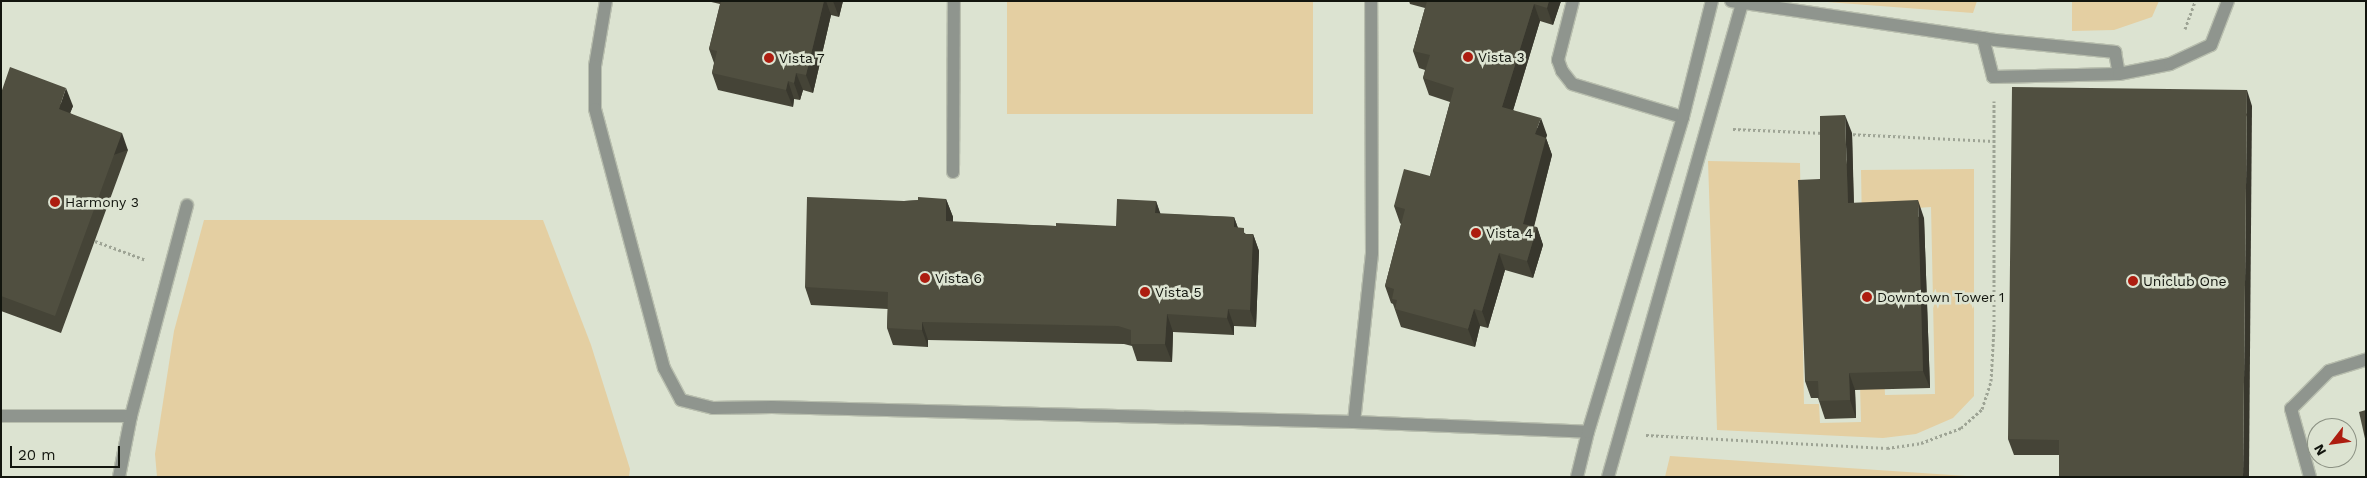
<!DOCTYPE html>
<style>
body{margin:0}
#map{position:relative;width:2367px;height:478px;overflow:hidden;background:#dce3d1;font-family:"Work Sans",sans-serif}
div>[style]{position:absolute}
.green>*{inset:0;background:#e4cfa2;transform-origin:0 0}
.path>*{height:3px;margin-top:-1.5px;transform-origin:0;background:repeating-linear-gradient(90deg,#9ea495 0 2.5px,transparent 0 5px)}
.roads{filter:drop-shadow(1px 0 #b8beae) drop-shadow(-1px 0 #b8beae) drop-shadow(0 1px #b8beae) drop-shadow(0 -1px #b8beae)}
.lane>*{height:12px;margin:-6px;padding:0 6px;transform-origin:6px;border-radius:6px;background:#8f958e}
.street>*{height:12px;margin:-6px;padding:0 6px;transform-origin:6px;border-radius:6px;background:#8f958e}
.wall>*{inset:0;background:#454437}
.shaded-wall>*{inset:0;background:#38372d;transform-origin:0 0}
.building>*{inset:0;background:#504f40}
.dots>*{width:14px;height:14px;translate:-50% -50%;box-sizing:border-box;border:2px solid #dce3d1;border-radius:50%}
span{translate:-50% -50%;white-space:nowrap;text-align:center;line-height:1.15;-webkit-text-stroke:5px #dce3d1;paint-order:stroke}
.poi-label{font-size:14px;color:#12150e}
.left{translate:0 -50%;text-align:left}
.frame{position:absolute;inset:0;border:2px solid #12150e;pointer-events:none}
.north{position:absolute;left:2307px;top:418px;width:50px;height:50px;box-sizing:border-box;background:#dce3d1;border:1px solid #8b9183;border-radius:50%;rotate:240deg;font-size:14px;font-weight:700;line-height:20px;text-align:center;color:#12150e}
.north::after{content:'';display:block;margin:auto;width:18px;height:22px;background:#ad1d10;clip-path:polygon(50% 0,100% 100%,50% 72%,0 100%)}
.scale{position:absolute;left:10px;top:446px;width:110px;height:22px;box-sizing:border-box;border:2px solid #12150e;border-top:0;padding-left:6px;font-size:15px;line-height:18px;white-space:nowrap;color:#12150e;-webkit-text-stroke:4px #dce3d1;paint-order:stroke}
</style>
<div id="map">
<div class="green">
<i style="left:1007px;top:1px;width:306px;height:113px"></i>
<i style="clip-path:polygon(1814px 1px,1977px 1px,1973px 13px)"></i>
<i style="clip-path:polygon(2072px 1px,2159px 1px,2152px 17px,2114px 30px,2072px 31px)"></i>
<i style="clip-path:polygon(1708px 161px,1800px 163px,1804px 404px,1819px 404px,1820px 423px,1861px 422px,1859px 348px,1883px 348px,1885px 395px,1935px 394px,1931px 207px,1874px 211px,1862px 228px,1861px 170px,1974px 169px,1974px 396px,1953px 418px,1916px 434px,1883px 438px,1717px 430px)"></i>
<i style="clip-path:polygon(204px 220px,543px 220px,591px 345px,630px 469px,629px 477px,157px 477px,155px 454px,174px 331px)"></i>
<i style="clip-path:polygon(1670px 456px,1981px 477px,1665px 477px)"></i>
</div>
<div class="path">
<i style="left:2185px;top:29px;width:30px;rotate:-70deg"></i>
<i style="left:1733px;top:129px;width:91px;rotate:2.5deg"></i>
<i style="left:1848px;top:134px;width:146px;rotate:2.7deg"></i>
<i style="left:95px;top:241px;width:54px;rotate:20.4deg"></i>
<i style="left:1646px;top:435px;width:241px;rotate:3.1deg"></i>
<i style="left:1887px;top:448px;width:34px;rotate:-8deg"></i>
<i style="left:1921px;top:443px;width:43px;rotate:-20.6deg"></i>
<i style="left:1961px;top:428px;width:28px;rotate:-42deg"></i>
<i style="left:1982px;top:409px;width:29px;rotate:-72deg"></i>
<i style="left:1991px;top:381px;width:54px;rotate:-86.8deg"></i>
<i style="left:1994px;top:327px;width:226px;rotate:-90deg"></i>
</div>
<div class="roads">
<div class="lane">
<i style="left:606px;top:1px;width:66px;rotate:99.6deg"></i>
<i style="left:595px;top:66px;width:43px;rotate:90deg"></i>
<i style="left:595px;top:109px;width:268px;rotate:75.1deg"></i>
<i style="left:664px;top:368px;width:36px;rotate:62deg"></i>
<i style="left:681px;top:400px;width:33px;rotate:14deg"></i>
<i style="left:713px;top:408px;width:59px;rotate:-1deg"></i>
<i style="left:772px;top:407px;width:582px;rotate:1.48deg"></i>
<i style="left:1354px;top:422px;width:234px;rotate:2.4deg"></i>
<i style="left:1573px;top:1px;width:61px;rotate:104.3deg"></i>
<i style="left:1558px;top:60px;width:12px;rotate:70deg"></i>
<i style="left:1562px;top:71px;width:16px;rotate:52deg"></i>
<i style="left:1572px;top:84px;width:116px;rotate:16.6deg"></i>
<i style="left:1731px;top:1px;width:267px;rotate:8.4deg"></i>
<i style="left:1995px;top:40px;width:121px;rotate:5.7deg"></i>
<i style="left:2115px;top:52px;width:22px;rotate:80deg"></i>
<i style="left:1983px;top:38px;width:40px;rotate:75.6deg"></i>
<i style="left:1993px;top:77px;width:126px;rotate:-1.4deg"></i>
<i style="left:2119px;top:74px;width:52px;rotate:-11.1deg"></i>
<i style="left:2170px;top:64px;width:45px;rotate:-24.9deg"></i>
<i style="left:2211px;top:45px;width:47px;rotate:-68.9deg"></i>
<i style="left:953px;top:172px;width:171px;rotate:-89.7deg"></i>
<i style="left:1px;top:416px;width:130px"></i>
<i style="left:1354px;top:422px;width:170px;rotate:-83.9deg"></i>
<i style="left:1372px;top:253px;width:252px;rotate:-90.2deg"></i>
<i style="left:119px;top:477px;width:62px;rotate:-78.9deg"></i>
<i style="left:131px;top:416px;width:218px;rotate:-75.1deg"></i>
<i style="left:2310px;top:477px;width:71px;rotate:-105.6deg"></i>
<i style="left:2291px;top:409px;width:54px;rotate:-45deg"></i>
<i style="left:2329px;top:371px;width:39px;rotate:-17deg"></i>
</div>
<div class="street">
<i style="left:1577px;top:477px;width:46px;rotate:-76.3deg"></i>
<i style="left:1588px;top:432px;width:329px;rotate:-73.2deg"></i>
<i style="left:1683px;top:117px;width:120px;rotate:-76deg"></i>
<i style="left:1608px;top:477px;width:495px;rotate:-74.2deg"></i>
</div>
</div>
<div class="wall">
<i style="clip-path:polygon(707px 1px,843px 1px,839px 17px,831px 15px,813px 93px,803px 90px,800px 100px,794px 99px,793px 107px,718px 90px,712px 73px,714px 63px,709px 49px,720px 4px)"></i>
<i style="clip-path:polygon(1409px 1px,1561px 1px,1553px 25px,1540px 21px,1513px 110px,1547px 135px,1546px 138px,1552px 155px,1534px 227px,1537px 227px,1543px 245px,1533px 278px,1505px 270px,1488px 328px,1480px 326px,1475px 347px,1401px 327px,1393px 304px,1391px 303px,1385px 286px,1401px 224px,1400px 223px,1394px 206px,1430px 176px,1450px 102px,1429px 95px,1423px 78px,1425px 70px,1419px 68px,1413px 51px,1425px 8px,1410px 4px)"></i>
<i style="clip-path:polygon(1px 93px,73px 106px,70px 113px,128px 150px,61px 333px,1px 311px)"></i>
<i style="clip-path:polygon(2252px 106px,2059px 455px,2014px 455px,2008px 439px)"></i>
<i style="clip-path:polygon(1852px 133px,1854px 203px,1924px 218px,1930px 388px,1855px 390px,1856px 418px,1825px 419px,1818px 398px,1811px 398px,1805px 381px)"></i>
<i style="clip-path:polygon(946px 199px,953px 217px,953px 222px,1056px 226px,1116px 226px,1156px 201px,1160px 214px,1234px 217px,1238px 228px,1246px 234px,1253px 234px,1259px 251px,1256px 327px,1234px 326px,1234px 335px,1173px 332px,1172px 362px,1137px 361px,1132px 346px,1124px 344px,928px 340px,928px 347px,893px 345px,887px 328px,888px 309px,811px 305px,805px 287px,904px 201px)"></i>
</div>
<div class="shaded-wall">
<i style="clip-path:polygon(824px 1px,826px 1px,831px 15px,813px 93px,806px 75px)"></i>
<i style="clip-path:polygon(833px 1px,843px 1px,839px 17px)"></i>
<i style="clip-path:polygon(1549px 1px,1561px 1px,1553px 25px,1547px 8px)"></i>
<i style="clip-path:polygon(1534px 4px,1540px 21px,1509px 124px,1502px 107px)"></i>
<i style="clip-path:polygon(796px 73px,803px 90px,800px 100px,794px 83px)"></i>
<i style="clip-path:polygon(788px 81px,794px 99px,793px 107px,786px 90px)"></i>
<i style="clip-path:polygon(66px 88px,73px 106px,65px 126px,59px 109px)"></i>
<i style="clip-path:polygon(2247px 90px,2252px 106px,2249px 477px,2243px 477px)"></i>
<i style="clip-path:polygon(1845px 115px,1852px 133px,1854px 220px,1848px 203px)"></i>
<i style="clip-path:polygon(1541px 118px,1547px 135px,1546px 138px,1552px 155px,1530px 241px,1523px 224px,1535px 134px)"></i>
<i style="left:122px;top:133px;width:18px;height:195px;rotate:71deg"></i>
<i style="clip-path:polygon(946px 199px,953px 217px,952px 239px,946px 221px)"></i>
<i style="clip-path:polygon(1918px 200px,1924px 218px,1930px 388px,1923px 371px)"></i>
<i style="clip-path:polygon(1156px 201px,1162px 218px,1155px 213px)"></i>
<i style="clip-path:polygon(1234px 217px,1240px 234px,1234px 227px)"></i>
<i style="clip-path:polygon(1537px 227px,1543px 245px,1533px 278px,1527px 261px)"></i>
<i style="clip-path:polygon(1253px 234px,1259px 251px,1256px 327px,1250px 310px)"></i>
<i style="clip-path:polygon(1499px 253px,1505px 270px,1488px 328px,1482px 311px)"></i>
<i style="clip-path:polygon(1228px 309px,1234px 326px,1234px 335px,1227px 318px)"></i>
<i style="clip-path:polygon(1474px 309px,1480px 326px,1475px 347px,1468px 329px)"></i>
<i style="clip-path:polygon(1167px 314px,1173px 332px,1172px 362px,1165px 344px)"></i>
<i style="clip-path:polygon(922px 322px,928px 340px,928px 347px,922px 330px)"></i>
<i style="clip-path:polygon(1849px 373px,1855px 390px,1856px 418px,1850px 400px)"></i>
</div>
<div class="building">
<i style="clip-path:polygon(721px 1px,824px 1px,806px 75px,796px 73px,794px 83px,788px 81px,786px 90px,712px 73px,717px 51px,709px 49px)"></i>
<i style="clip-path:polygon(1427px 1px,1549px 1px,1547px 8px,1534px 4px,1502px 107px,1541px 118px,1535px 134px,1546px 138px,1523px 224px,1537px 227px,1527px 261px,1499px 253px,1482px 311px,1474px 309px,1468px 329px,1395px 309px,1397px 300px,1392px 299px,1394px 289px,1385px 286px,1405px 209px,1394px 206px,1404px 169px,1430px 176px,1454px 88px,1423px 78px,1430px 55px,1413px 51px)"></i>
<i style="clip-path:polygon(10px 67px,66px 88px,59px 109px,122px 133px,55px 316px,1px 296px,1px 93px)"></i>
<i style="clip-path:polygon(2012px 87px,2247px 90px,2243px 477px,2059px 477px,2059px 440px,2008px 439px)"></i>
<i style="clip-path:polygon(1845px 115px,1848px 203px,1918px 200px,1923px 371px,1849px 373px,1850px 400px,1819px 401px,1818px 381px,1805px 381px,1798px 180px,1820px 179px,1820px 116px)"></i>
<i style="clip-path:polygon(807px 197px,904px 201px,918px 200px,918px 197px,946px 199px,946px 221px,1056px 226px,1056px 223px,1116px 226px,1117px 199px,1156px 201px,1155px 213px,1234px 217px,1234px 227px,1244px 228px,1244px 234px,1253px 234px,1250px 310px,1228px 309px,1227px 318px,1167px 314px,1165px 344px,1131px 344px,1131px 330px,1118px 326px,922px 322px,922px 330px,887px 328px,888px 292px,805px 287px)"></i>
<i style="clip-path:polygon(2366px 410px,2366px 443px,2359px 412px)"></i>
</div>
<div class="dots">
<i style="left:1468px;top:57px;background:#ad1d10"></i>
<i style="left:769px;top:58px;background:#ad1d10"></i>
<i style="left:55px;top:202px;background:#ad1d10"></i>
<i style="left:1476px;top:233px;background:#ad1d10"></i>
<i style="left:925px;top:278px;background:#ad1d10"></i>
<i style="left:2133px;top:281px;background:#ad1d10"></i>
<i style="left:1145px;top:292px;background:#ad1d10"></i>
<i style="left:1867px;top:297px;background:#ad1d10"></i>
</div>
<div class="poi-label">
<span class="left" style="left:1478px;top:57px">Vista 3</span>
<span class="left" style="left:779px;top:58px">Vista 7</span>
<span class="left" style="left:65px;top:202px">Harmony 3</span>
<span class="left" style="left:1486px;top:233px">Vista 4</span>
<span class="left" style="left:935px;top:278px">Vista 6</span>
<span class="left" style="left:2143px;top:281px">Uniclub One</span>
<span class="left" style="left:1155px;top:292px">Vista 5</span>
<span class="left" style="left:1877px;top:297px">Downtown Tower 1</span>
</div>
<div class="frame"></div>
<div class="north">N</div>
<div class="scale">20 m</div>
</div>
